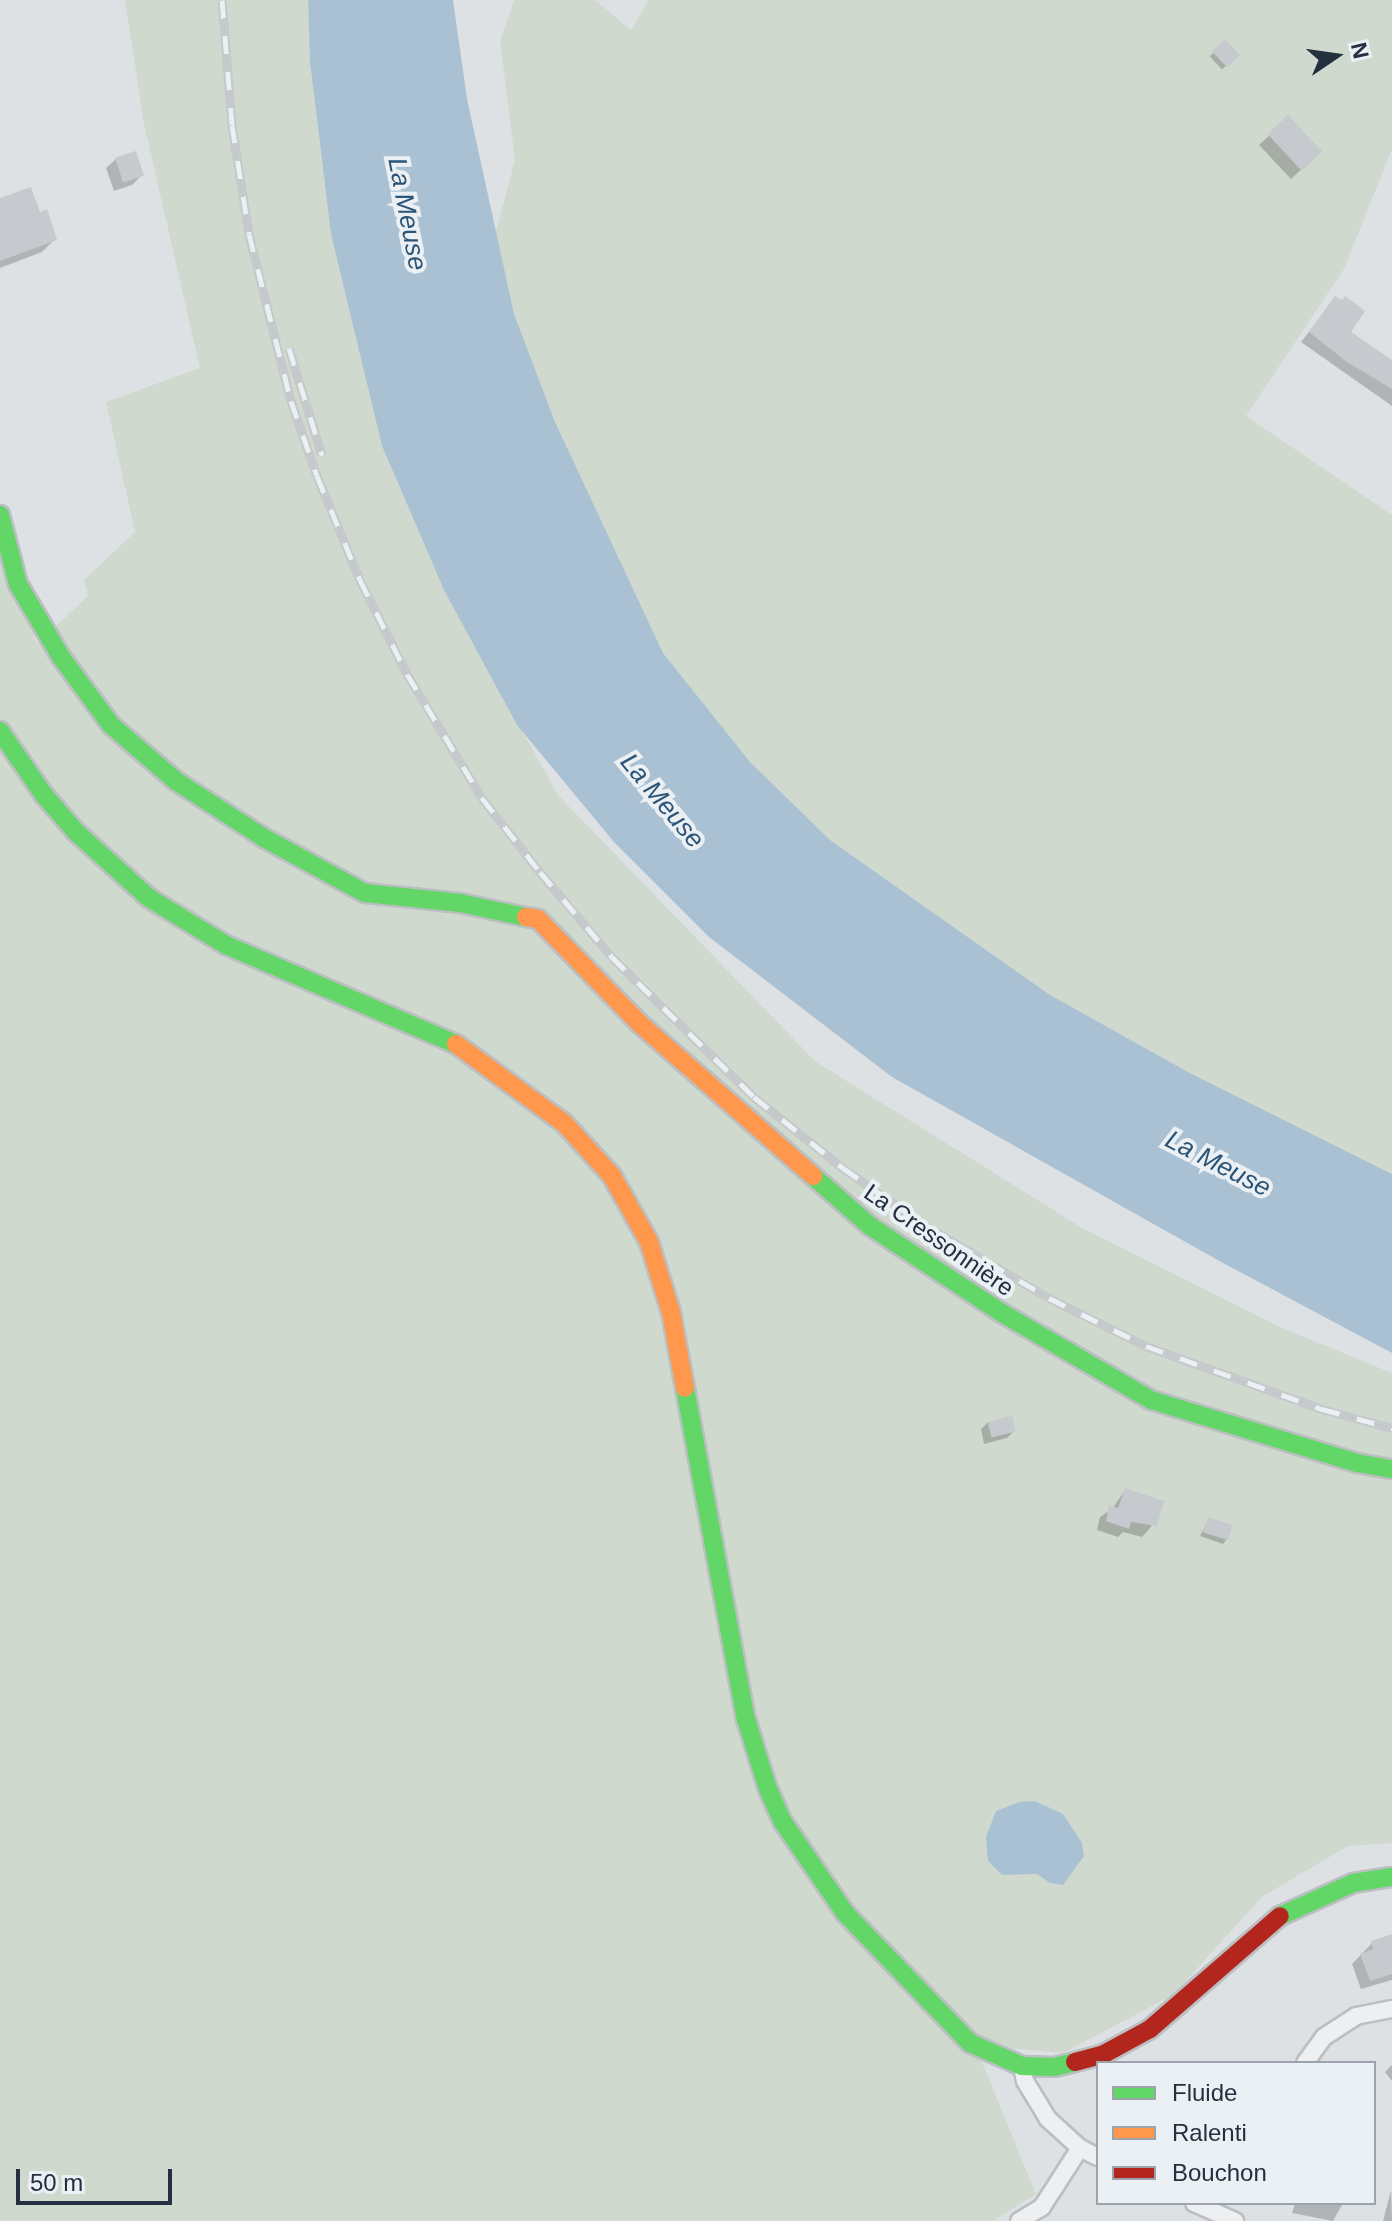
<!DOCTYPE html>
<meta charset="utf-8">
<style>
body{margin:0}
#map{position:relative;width:1392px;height:2221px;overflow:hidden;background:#dee1e4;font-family:Helvetica,sans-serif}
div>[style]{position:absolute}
.green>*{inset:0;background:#d0d9ce}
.water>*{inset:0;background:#a9c1d2}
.shadow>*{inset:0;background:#0003;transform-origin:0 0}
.building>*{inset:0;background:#c6c9cd;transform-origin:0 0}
.roads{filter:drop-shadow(2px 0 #bcbfc2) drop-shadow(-2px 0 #bcbfc2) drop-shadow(0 2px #bcbfc2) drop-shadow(0 -2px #bcbfc2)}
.street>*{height:16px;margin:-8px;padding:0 8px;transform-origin:8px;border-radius:8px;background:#edeff1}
.fast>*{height:18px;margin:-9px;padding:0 9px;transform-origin:9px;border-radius:9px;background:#63d668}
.slow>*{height:18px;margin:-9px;padding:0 9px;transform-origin:9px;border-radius:9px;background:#ff974d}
.jam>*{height:18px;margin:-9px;padding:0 9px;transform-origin:9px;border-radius:9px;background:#b3261e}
.rail>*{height:9px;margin-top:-4.5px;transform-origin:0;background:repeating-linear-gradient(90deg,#ebf0f5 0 18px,#c6c9cc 0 36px);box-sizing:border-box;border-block:2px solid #c6c9cc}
span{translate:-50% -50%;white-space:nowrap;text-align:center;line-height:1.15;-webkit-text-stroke:8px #ebf0f5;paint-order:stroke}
.street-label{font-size:24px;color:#24303f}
.water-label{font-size:26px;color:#2b5476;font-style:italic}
.legend{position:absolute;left:1096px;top:2061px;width:280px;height:144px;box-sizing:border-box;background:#ebf0f5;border:2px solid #9ba3ac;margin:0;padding:10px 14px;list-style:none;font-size:24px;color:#24303f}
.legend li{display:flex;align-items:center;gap:16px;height:40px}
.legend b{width:40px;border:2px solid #9ba3ac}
.north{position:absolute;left:1296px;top:16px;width:80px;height:80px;-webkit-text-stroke:6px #ebf0f5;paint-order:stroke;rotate:77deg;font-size:22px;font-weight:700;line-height:32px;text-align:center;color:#24303f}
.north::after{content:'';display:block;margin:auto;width:28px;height:36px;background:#24303f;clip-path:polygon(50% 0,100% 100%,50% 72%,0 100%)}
.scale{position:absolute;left:16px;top:2169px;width:156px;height:36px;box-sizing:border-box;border:4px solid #24303f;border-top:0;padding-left:10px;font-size:24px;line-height:28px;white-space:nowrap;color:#24303f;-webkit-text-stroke:6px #ebf0f5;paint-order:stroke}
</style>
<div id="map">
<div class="green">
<i style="clip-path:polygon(125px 0,308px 0,310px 62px,331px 234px,382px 446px,444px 590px,558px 795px,816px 1062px,1084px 1229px,1282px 1328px,1392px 1373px,1392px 1843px,1348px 1846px,1263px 1896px,1173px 1995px,1063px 2053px,975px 2045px,1036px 2194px,993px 2221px,0 2221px,0 541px,37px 644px,88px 596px,84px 580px,135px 532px,106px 402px,200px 368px,144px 124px)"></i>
<i style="clip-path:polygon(514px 0,595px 0,631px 30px,649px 0,1392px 0,1392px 149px,1344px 269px,1246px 416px,1392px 515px,1392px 1174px,1188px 1072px,1050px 995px,830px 840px,750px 763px,663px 653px,555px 423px,514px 314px,495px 235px,515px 160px,500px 41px)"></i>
</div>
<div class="water">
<i style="clip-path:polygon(308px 0,453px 0,467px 99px,514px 314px,555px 422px,663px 653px,750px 762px,830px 840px,1050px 995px,1188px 1072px,1392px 1174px,1392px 1353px,1223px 1263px,892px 1077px,709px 937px,614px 842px,517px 725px,444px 590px,382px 446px,331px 234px,310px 62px)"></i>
<i style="clip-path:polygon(1035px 1801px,1063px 1814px,1082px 1843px,1084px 1856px,1063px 1885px,1050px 1883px,1037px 1874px,1002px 1875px,988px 1861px,986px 1837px,996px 1811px,1019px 1802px)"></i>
</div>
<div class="shadow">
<i style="left:1225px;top:42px;width:18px;height:21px;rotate:47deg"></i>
<i style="clip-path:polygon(1288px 118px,1310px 161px,1291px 179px,1259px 145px)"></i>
<i style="clip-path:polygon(116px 159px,141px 176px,132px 185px,114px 191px,106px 168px)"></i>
<i style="clip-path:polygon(0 201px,39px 215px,55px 239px,42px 252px,0 268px)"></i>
<i style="clip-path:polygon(1335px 299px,1348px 332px,1392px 361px,1392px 406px,1301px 342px)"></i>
<i style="clip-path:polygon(988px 1422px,1014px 1431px,1007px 1438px,984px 1444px,981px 1429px)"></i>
<i style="clip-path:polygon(1125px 1490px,1161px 1503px,1151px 1527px,1142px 1537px,1123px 1532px,1118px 1537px,1097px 1530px,1100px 1517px,1113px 1508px)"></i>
<i style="clip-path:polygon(1209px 1519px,1227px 1539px,1223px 1544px,1200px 1536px)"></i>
<i style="clip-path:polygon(1392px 1936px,1392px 1980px,1361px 1989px,1352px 1964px,1372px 1943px)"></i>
<i style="clip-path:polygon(1392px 2065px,1392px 2081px,1385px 2072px)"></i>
<i style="clip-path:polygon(1391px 2190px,1392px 2221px,1383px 2221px)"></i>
<i style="clip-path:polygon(1295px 2203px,1343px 2203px,1333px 2221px,1292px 2213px)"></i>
</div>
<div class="building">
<i style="left:1225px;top:39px;width:22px;height:18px;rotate:47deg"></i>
<i style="left:1288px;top:115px;width:50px;height:28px;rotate:47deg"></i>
<i style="left:136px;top:151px;width:26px;height:22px;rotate:72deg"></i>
<i style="clip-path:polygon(31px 187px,40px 212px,47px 209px,57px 240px,0 261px,0 198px)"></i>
<i style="clip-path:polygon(1335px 296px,1342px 300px,1345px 296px,1365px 311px,1351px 332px,1392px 360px,1392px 389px,1347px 362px,1309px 332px)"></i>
<i style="left:1012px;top:1416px;width:16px;height:25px;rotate:76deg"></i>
<i style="clip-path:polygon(1125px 1488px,1164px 1501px,1157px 1526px,1131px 1522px,1129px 1529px,1106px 1521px,1109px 1505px,1118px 1508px)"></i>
<i style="left:1208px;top:1517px;width:26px;height:16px;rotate:18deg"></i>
<i style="clip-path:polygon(1392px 1934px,1392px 1974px,1370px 1981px,1360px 1954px,1373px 1949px,1371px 1941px)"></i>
</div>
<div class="roads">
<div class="street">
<i style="left:1305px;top:2063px;width:32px;rotate:-54deg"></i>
<i style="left:1324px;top:2037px;width:38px;rotate:-33deg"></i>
<i style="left:1356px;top:2016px;width:37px;rotate:-11deg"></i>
<i style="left:1022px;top:2066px;width:15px;rotate:79deg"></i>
<i style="left:1025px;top:2081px;width:44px;rotate:58.8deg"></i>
<i style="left:1048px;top:2119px;width:43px;rotate:42.2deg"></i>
<i style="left:1080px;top:2148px;width:20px;rotate:27deg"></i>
<i style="left:1194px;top:2203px;width:45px;rotate:23.7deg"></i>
<i style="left:1019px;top:2221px;width:27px;rotate:-31deg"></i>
<i style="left:1042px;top:2207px;width:70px;rotate:-57.2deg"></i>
</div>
<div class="fast">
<i style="left:0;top:515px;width:71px;rotate:75.4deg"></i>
<i style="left:18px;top:584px;width:85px;rotate:59.5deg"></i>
<i style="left:61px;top:657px;width:84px;rotate:53.7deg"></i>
<i style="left:111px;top:725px;width:86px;rotate:40.7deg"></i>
<i style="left:176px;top:781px;width:105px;rotate:32.9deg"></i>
<i style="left:264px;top:838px;width:115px;rotate:28.6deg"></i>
<i style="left:365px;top:893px;width:96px;rotate:6deg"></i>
<i style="left:460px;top:903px;width:67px;rotate:12deg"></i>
<i style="left:0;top:731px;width:78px;rotate:55.5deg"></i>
<i style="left:44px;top:795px;width:49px;rotate:49.1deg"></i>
<i style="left:76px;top:832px;width:98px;rotate:42.1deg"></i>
<i style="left:149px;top:898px;width:90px;rotate:31.4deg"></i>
<i style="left:226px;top:945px;width:250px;rotate:23.3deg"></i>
<i style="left:813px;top:1176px;width:76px;rotate:41.3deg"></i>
<i style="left:870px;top:1226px;width:158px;rotate:33.4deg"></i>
<i style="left:1002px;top:1313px;width:173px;rotate:30.3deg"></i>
<i style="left:1151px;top:1400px;width:215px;rotate:17deg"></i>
<i style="left:1357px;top:1463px;width:36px;rotate:10deg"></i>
<i style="left:685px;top:1388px;width:337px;rotate:79.6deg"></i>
<i style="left:746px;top:1719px;width:73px;rotate:72.6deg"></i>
<i style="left:768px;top:1789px;width:36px;rotate:66deg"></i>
<i style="left:783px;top:1822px;width:110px;rotate:55.7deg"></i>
<i style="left:845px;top:1913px;width:180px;rotate:46.1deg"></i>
<i style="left:970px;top:2043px;width:57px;rotate:23.9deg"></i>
<i style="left:1022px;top:2066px;width:32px;rotate:2deg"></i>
<i style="left:1054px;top:2067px;width:22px;rotate:-13deg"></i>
<i style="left:1280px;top:1916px;width:80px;rotate:-24.3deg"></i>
<i style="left:1353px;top:1883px;width:39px;rotate:-9deg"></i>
</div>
<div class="slow">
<i style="left:526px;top:917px;width:12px;rotate:9deg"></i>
<i style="left:538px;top:919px;width:145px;rotate:45.8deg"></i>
<i style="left:639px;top:1023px;width:232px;rotate:41.3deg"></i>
<i style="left:456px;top:1044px;width:134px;rotate:36.2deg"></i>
<i style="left:564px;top:1123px;width:72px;rotate:47.8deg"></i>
<i style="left:612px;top:1176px;width:76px;rotate:60.7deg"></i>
<i style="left:649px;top:1242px;width:73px;rotate:72.6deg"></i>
<i style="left:671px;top:1312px;width:77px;rotate:79.6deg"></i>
</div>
<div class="jam">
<i style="left:1075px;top:2062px;width:30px;rotate:-15deg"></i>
<i style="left:1104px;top:2054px;width:52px;rotate:-28.5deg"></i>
<i style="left:1150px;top:2029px;width:172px;rotate:-41deg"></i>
</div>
</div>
<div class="rail">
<i style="left:222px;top:0;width:125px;rotate:85.4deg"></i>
<i style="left:232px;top:125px;width:110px;rotate:81.1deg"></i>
<i style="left:249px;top:234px;width:172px;rotate:75.9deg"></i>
<i style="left:291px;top:401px;width:79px;rotate:70.9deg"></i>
<i style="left:317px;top:476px;width:113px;rotate:67.5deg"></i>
<i style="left:360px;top:580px;width:105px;rotate:63.4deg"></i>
<i style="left:407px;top:674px;width:145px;rotate:58.8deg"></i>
<i style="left:482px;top:798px;width:94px;rotate:51.9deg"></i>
<i style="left:540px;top:872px;width:111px;rotate:49.7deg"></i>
<i style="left:612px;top:957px;width:199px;rotate:44.6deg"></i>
<i style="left:754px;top:1097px;width:114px;rotate:38.6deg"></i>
<i style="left:843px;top:1168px;width:101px;rotate:34.9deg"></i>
<i style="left:926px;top:1226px;width:143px;rotate:30.3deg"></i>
<i style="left:1049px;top:1298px;width:108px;rotate:26.3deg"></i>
<i style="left:1146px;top:1346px;width:187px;rotate:19.7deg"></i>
<i style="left:1322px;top:1409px;width:73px;rotate:15.2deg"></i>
<i style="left:289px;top:348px;width:112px;rotate:72.9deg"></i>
</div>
<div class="street-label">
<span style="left:939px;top:1240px;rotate:35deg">La Cressonnière</span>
</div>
<div class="water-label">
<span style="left:407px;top:214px;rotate:79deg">La Meuse</span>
<span style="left:662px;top:801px;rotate:50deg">La Meuse</span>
<span style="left:1218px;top:1164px;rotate:27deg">La Meuse</span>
</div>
<ul class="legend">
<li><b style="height:10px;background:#63d668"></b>Fluide</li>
<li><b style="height:10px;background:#ff974d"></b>Ralenti</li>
<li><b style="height:10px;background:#b3261e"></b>Bouchon</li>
</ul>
<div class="north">N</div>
<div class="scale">50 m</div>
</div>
